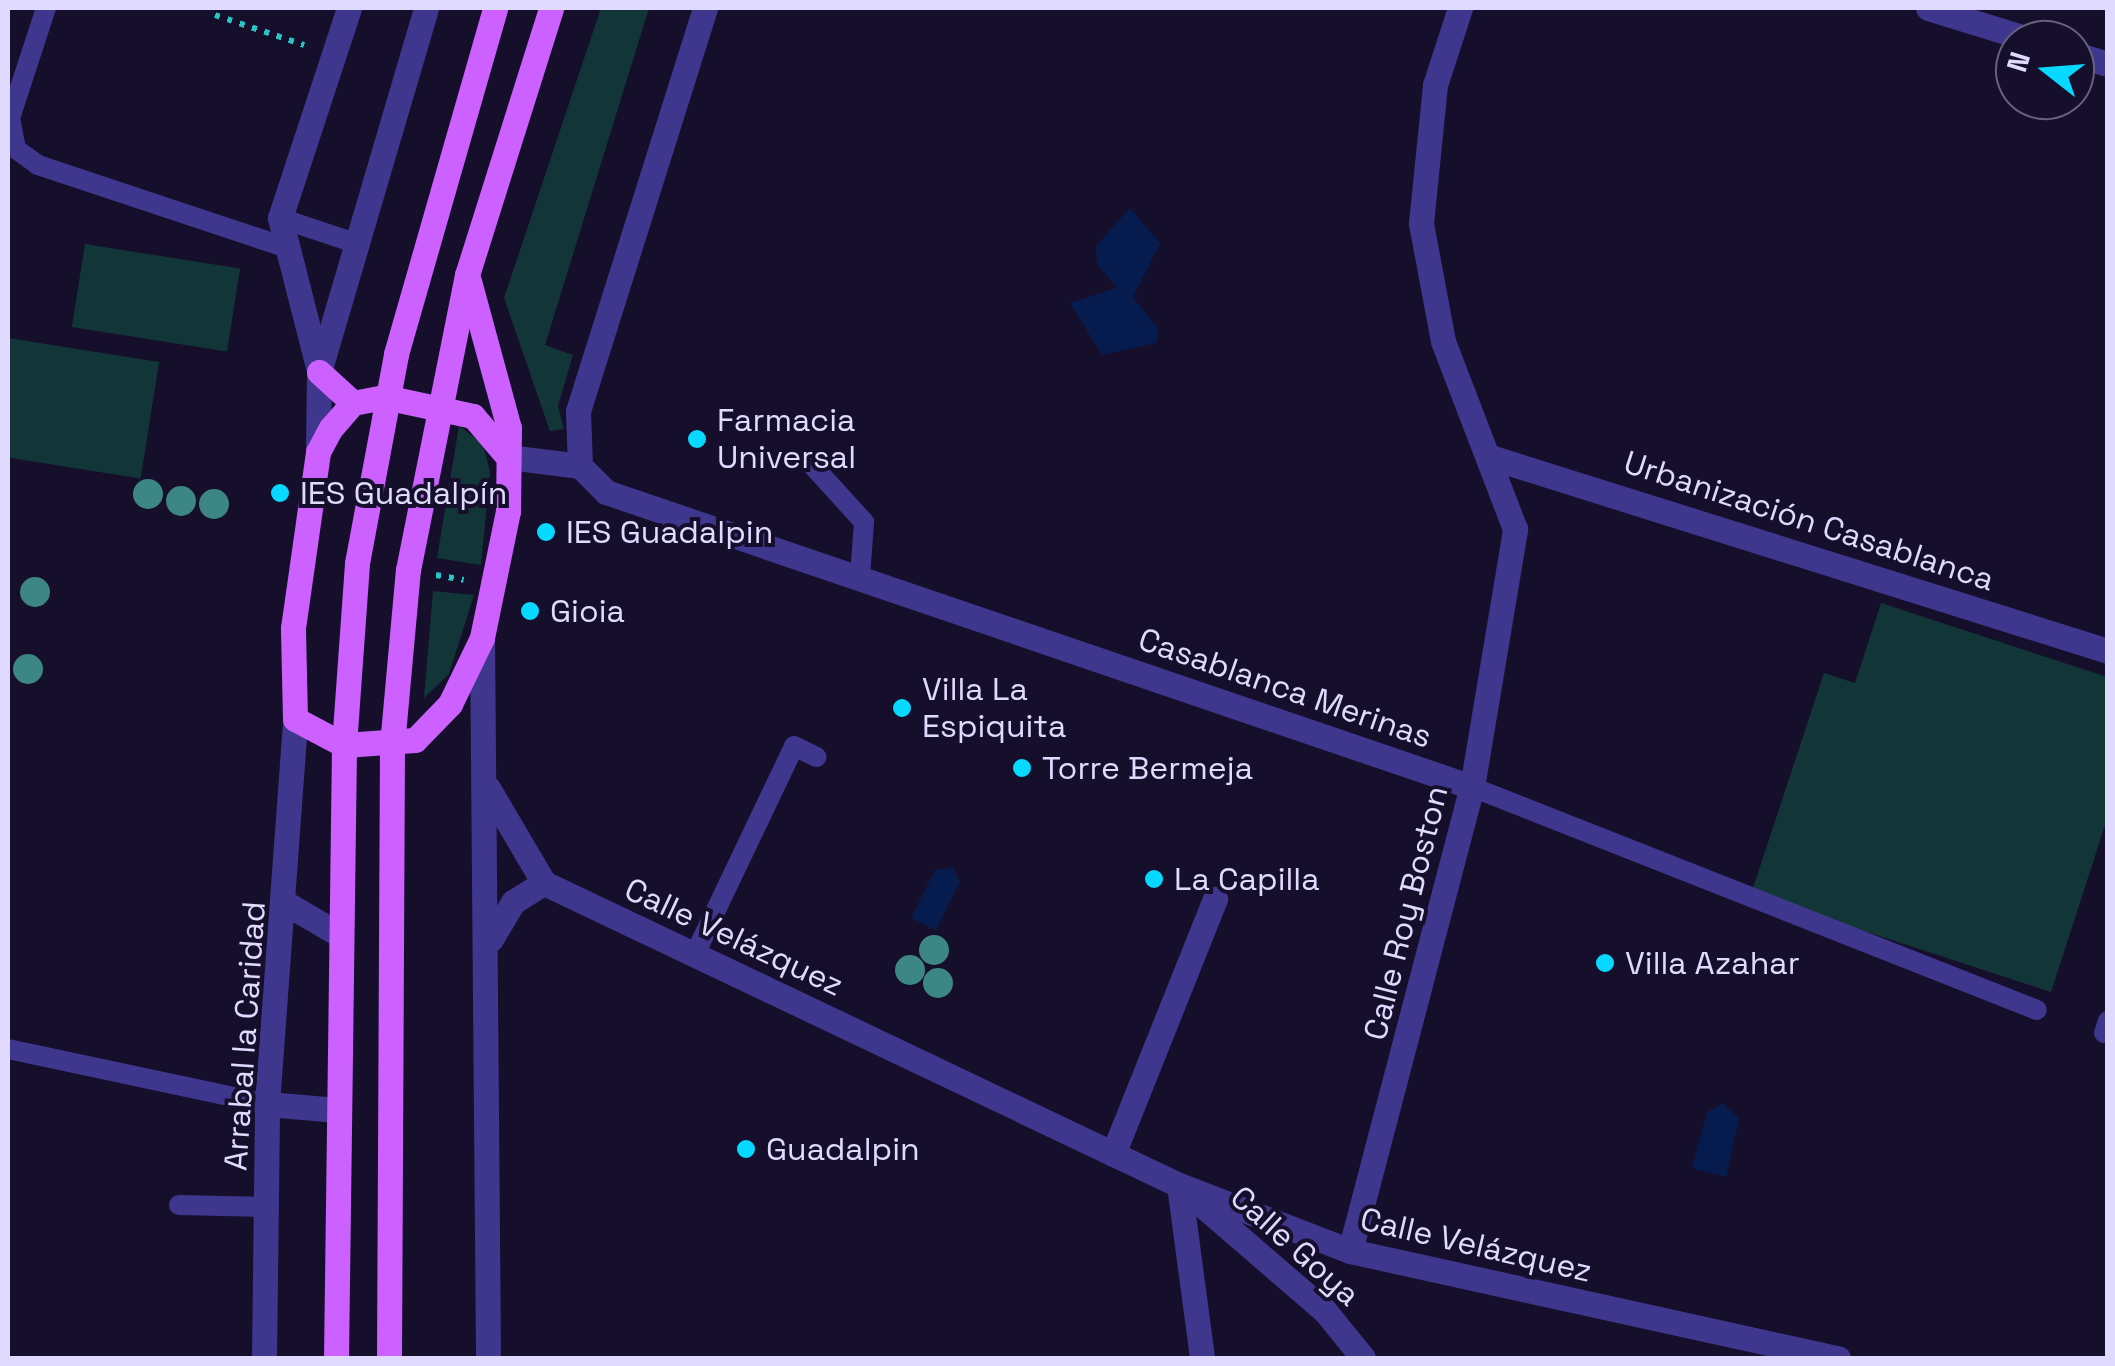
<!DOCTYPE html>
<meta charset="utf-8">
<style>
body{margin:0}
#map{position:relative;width:2115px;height:1366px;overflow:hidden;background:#160f2c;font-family:"Space Grotesk",sans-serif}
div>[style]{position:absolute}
.green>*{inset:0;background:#123637;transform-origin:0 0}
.water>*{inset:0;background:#071c4e}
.path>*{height:6px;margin-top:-3px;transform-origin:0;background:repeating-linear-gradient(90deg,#27c6c6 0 5px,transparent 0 13px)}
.service>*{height:20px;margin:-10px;padding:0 10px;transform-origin:10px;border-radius:10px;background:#3f378e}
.minor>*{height:25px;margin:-12.5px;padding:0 12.5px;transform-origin:12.5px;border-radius:12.5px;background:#3f378e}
.primary>*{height:25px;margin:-12.5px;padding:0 12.5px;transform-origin:12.5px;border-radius:12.5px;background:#cd61ff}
.trees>*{width:30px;height:30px;margin:-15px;border-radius:50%;background:#3c8785}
.dots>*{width:28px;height:28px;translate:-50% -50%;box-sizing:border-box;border:5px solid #160f2c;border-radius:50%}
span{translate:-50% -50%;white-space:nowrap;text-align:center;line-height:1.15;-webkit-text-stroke:8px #160f2c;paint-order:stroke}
.poi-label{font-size:32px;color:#e1daff}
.left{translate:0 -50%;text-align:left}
.street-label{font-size:32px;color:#e1daff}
.frame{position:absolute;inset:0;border:10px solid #e1daff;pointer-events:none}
.north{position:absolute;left:1995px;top:20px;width:100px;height:100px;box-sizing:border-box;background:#160f2c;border:2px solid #676080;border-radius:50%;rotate:287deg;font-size:28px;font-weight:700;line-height:40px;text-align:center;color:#e1daff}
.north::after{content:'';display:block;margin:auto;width:35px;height:45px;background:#06d8ff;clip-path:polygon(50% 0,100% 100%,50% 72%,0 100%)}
</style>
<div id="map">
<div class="green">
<i style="clip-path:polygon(601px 8px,649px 8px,545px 345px,573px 355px,558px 406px,564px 429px,550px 431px,504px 298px)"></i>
<i style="left:85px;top:244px;width:157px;height:84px;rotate:9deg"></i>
<i style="left:8px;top:338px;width:153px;height:118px;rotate:9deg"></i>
<i style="clip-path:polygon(459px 426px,483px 444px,490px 472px,481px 565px,437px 558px)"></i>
<i style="clip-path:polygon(433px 591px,474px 595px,449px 674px,424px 698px)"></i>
<i style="clip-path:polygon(1881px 603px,2107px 677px,2107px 819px,2051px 992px,1751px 894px,1824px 673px,1855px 683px)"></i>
</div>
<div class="water">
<i style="clip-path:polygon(1130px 208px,1160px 243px,1133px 297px,1159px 330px,1156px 343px,1102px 355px,1070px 303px,1117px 288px,1097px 264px,1096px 246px)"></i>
<i style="clip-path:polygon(953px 868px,960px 882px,936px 930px,911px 918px,935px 870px)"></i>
<i style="clip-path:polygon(1723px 1103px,1739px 1119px,1726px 1177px,1692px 1168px,1707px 1112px)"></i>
</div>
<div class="path">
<i style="left:215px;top:15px;width:94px;rotate:18.6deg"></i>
<i style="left:436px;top:575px;width:28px;rotate:10deg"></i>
</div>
<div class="service">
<i style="left:46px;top:8px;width:116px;rotate:108.1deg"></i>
<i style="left:10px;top:118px;width:32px;rotate:79deg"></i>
<i style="left:16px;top:149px;width:27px;rotate:36deg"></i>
<i style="left:38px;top:165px;width:260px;rotate:18.4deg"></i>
<i style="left:280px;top:218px;width:76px;rotate:18.4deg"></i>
<i style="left:813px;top:466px;width:76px;rotate:47.7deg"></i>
<i style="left:864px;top:522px;width:55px;rotate:94.2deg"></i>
<i style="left:1472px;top:787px;width:607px;rotate:21.54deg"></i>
<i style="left:695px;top:954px;width:230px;rotate:-64.5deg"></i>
<i style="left:794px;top:746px;width:25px;rotate:26deg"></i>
<i style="left:2104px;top:1033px;width:13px;rotate:-72deg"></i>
<i style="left:8px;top:1049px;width:265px;rotate:12deg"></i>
<i style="left:179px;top:1205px;width:87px;rotate:1.3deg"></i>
</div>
<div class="minor">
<i style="left:1928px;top:8px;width:109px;rotate:17.1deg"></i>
<i style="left:2075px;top:54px;width:34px;rotate:17deg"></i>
<i style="left:318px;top:367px;width:154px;rotate:-104.3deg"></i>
<i style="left:280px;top:218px;width:221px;rotate:-71.8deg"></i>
<i style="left:318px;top:452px;width:80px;rotate:-89.3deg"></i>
<i style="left:319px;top:372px;width:379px;rotate:-73.6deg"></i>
<i style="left:508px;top:457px;width:73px;rotate:7.1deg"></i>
<i style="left:580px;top:466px;width:37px;rotate:45deg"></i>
<i style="left:606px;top:492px;width:915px;rotate:18.81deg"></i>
<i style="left:1490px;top:457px;width:648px;rotate:17.43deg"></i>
<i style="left:580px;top:466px;width:55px;rotate:-92.1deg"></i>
<i style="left:578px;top:411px;width:423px;rotate:-72.5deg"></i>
<i style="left:482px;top:638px;width:720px;rotate:89.52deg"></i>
<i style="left:488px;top:788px;width:110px;rotate:59.5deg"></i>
<i style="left:544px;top:883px;width:703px;rotate:25.44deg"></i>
<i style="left:1179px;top:1185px;width:183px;rotate:21.1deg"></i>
<i style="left:1350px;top:1251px;width:500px;rotate:12.4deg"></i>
<i style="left:287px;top:904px;width:61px;rotate:30.3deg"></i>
<i style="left:491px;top:939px;width:43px;rotate:-59.3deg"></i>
<i style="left:513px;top:902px;width:36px;rotate:-32deg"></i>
<i style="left:267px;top:1104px;width:71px;rotate:4.8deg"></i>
<i style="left:1113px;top:1154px;width:275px;rotate:-68.2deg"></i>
<i style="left:1179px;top:1185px;width:175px;rotate:82.4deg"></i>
<i style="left:1194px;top:1198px;width:173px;rotate:40.8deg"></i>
<i style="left:1325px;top:1311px;width:60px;rotate:51deg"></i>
<i style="left:1350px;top:1251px;width:480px;rotate:-75.3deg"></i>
<i style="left:1472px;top:787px;width:262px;rotate:-80.5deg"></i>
<i style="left:1515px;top:529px;width:201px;rotate:-111deg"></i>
<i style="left:1443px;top:341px;width:120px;rotate:-100.6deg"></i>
<i style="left:1421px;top:223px;width:139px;rotate:-84.2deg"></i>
<i style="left:1435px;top:85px;width:81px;rotate:-72deg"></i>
<i style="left:264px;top:1358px;width:254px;rotate:-89.3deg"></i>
<i style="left:267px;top:1104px;width:386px;rotate:-85.8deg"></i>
</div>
<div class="primary">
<i style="left:469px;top:281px;width:152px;rotate:74.8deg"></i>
<i style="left:509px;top:428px;width:83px;rotate:90.7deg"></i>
<i style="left:508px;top:511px;width:130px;rotate:101.6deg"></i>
<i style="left:482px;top:638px;width:73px;rotate:115.9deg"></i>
<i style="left:450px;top:704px;width:50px;rotate:134.2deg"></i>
<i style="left:415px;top:740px;width:71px;rotate:176deg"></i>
<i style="left:344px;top:745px;width:55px;rotate:-152deg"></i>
<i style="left:295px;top:719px;width:91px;rotate:-91.3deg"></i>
<i style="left:293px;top:628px;width:178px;rotate:-81.9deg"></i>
<i style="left:318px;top:452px;width:27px;rotate:-62deg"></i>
<i style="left:331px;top:428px;width:33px;rotate:-49deg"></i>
<i style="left:353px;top:403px;width:33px;rotate:-11deg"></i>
<i style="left:385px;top:397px;width:90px;rotate:12.2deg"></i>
<i style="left:473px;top:416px;width:54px;rotate:49.5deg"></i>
<i style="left:319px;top:372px;width:46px;rotate:42.4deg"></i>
<i style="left:336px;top:1358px;width:613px;rotate:-89.25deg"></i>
<i style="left:344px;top:745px;width:182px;rotate:-85.9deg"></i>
<i style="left:357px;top:563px;width:213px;rotate:-79.4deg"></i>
<i style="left:396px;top:354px;width:360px;rotate:-74deg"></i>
<i style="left:389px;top:1358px;width:613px;rotate:-89.72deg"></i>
<i style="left:392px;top:745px;width:176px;rotate:-84.8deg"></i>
<i style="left:408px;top:570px;width:301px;rotate:-78.7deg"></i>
<i style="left:467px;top:275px;width:280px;rotate:-72.5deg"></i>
</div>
<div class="trees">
<i style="left:148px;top:494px"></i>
<i style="left:181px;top:501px"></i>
<i style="left:214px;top:504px"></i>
<i style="left:35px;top:592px"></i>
<i style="left:28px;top:669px"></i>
<i style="left:934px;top:950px"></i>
<i style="left:910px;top:970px"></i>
<i style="left:938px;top:983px"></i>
</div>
<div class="dots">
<i style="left:697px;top:439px;background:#06d8ff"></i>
<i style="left:280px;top:493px;background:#06d8ff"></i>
<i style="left:546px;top:532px;background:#06d8ff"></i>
<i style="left:530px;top:611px;background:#06d8ff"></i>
<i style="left:902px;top:708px;background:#06d8ff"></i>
<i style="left:1022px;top:768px;background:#06d8ff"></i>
<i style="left:1154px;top:879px;background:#06d8ff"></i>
<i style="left:1605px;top:963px;background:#06d8ff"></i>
<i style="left:746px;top:1149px;background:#06d8ff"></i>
</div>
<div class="poi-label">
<span class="left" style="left:717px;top:439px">Farmacia<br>Universal</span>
<span class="left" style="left:300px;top:493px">IES Guadalpín</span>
<span class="left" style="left:566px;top:532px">IES Guadalpin</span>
<span class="left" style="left:550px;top:611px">Gioia</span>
<span class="left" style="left:922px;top:708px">Villa La<br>Espiquita</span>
<span class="left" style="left:1042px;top:768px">Torre Bermeja</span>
<span class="left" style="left:1174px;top:879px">La Capilla</span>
<span class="left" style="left:1625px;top:963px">Villa Azahar</span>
<span class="left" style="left:766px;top:1149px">Guadalpin</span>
</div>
<div class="street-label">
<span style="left:1809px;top:521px;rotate:18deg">Urbanización Casablanca</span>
<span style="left:1285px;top:688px;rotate:19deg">Casablanca Merinas</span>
<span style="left:1406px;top:913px;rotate:-76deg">Calle Roy Boston</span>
<span style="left:734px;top:937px;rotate:25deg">Calle Velázquez</span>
<span style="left:245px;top:1036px;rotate:-86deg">Arrabal la Caridad</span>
<span style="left:1476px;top:1245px;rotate:13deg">Calle Velázquez</span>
<span style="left:1295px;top:1246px;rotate:42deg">Calle Goya</span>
</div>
<div class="frame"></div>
<div class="north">N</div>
</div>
